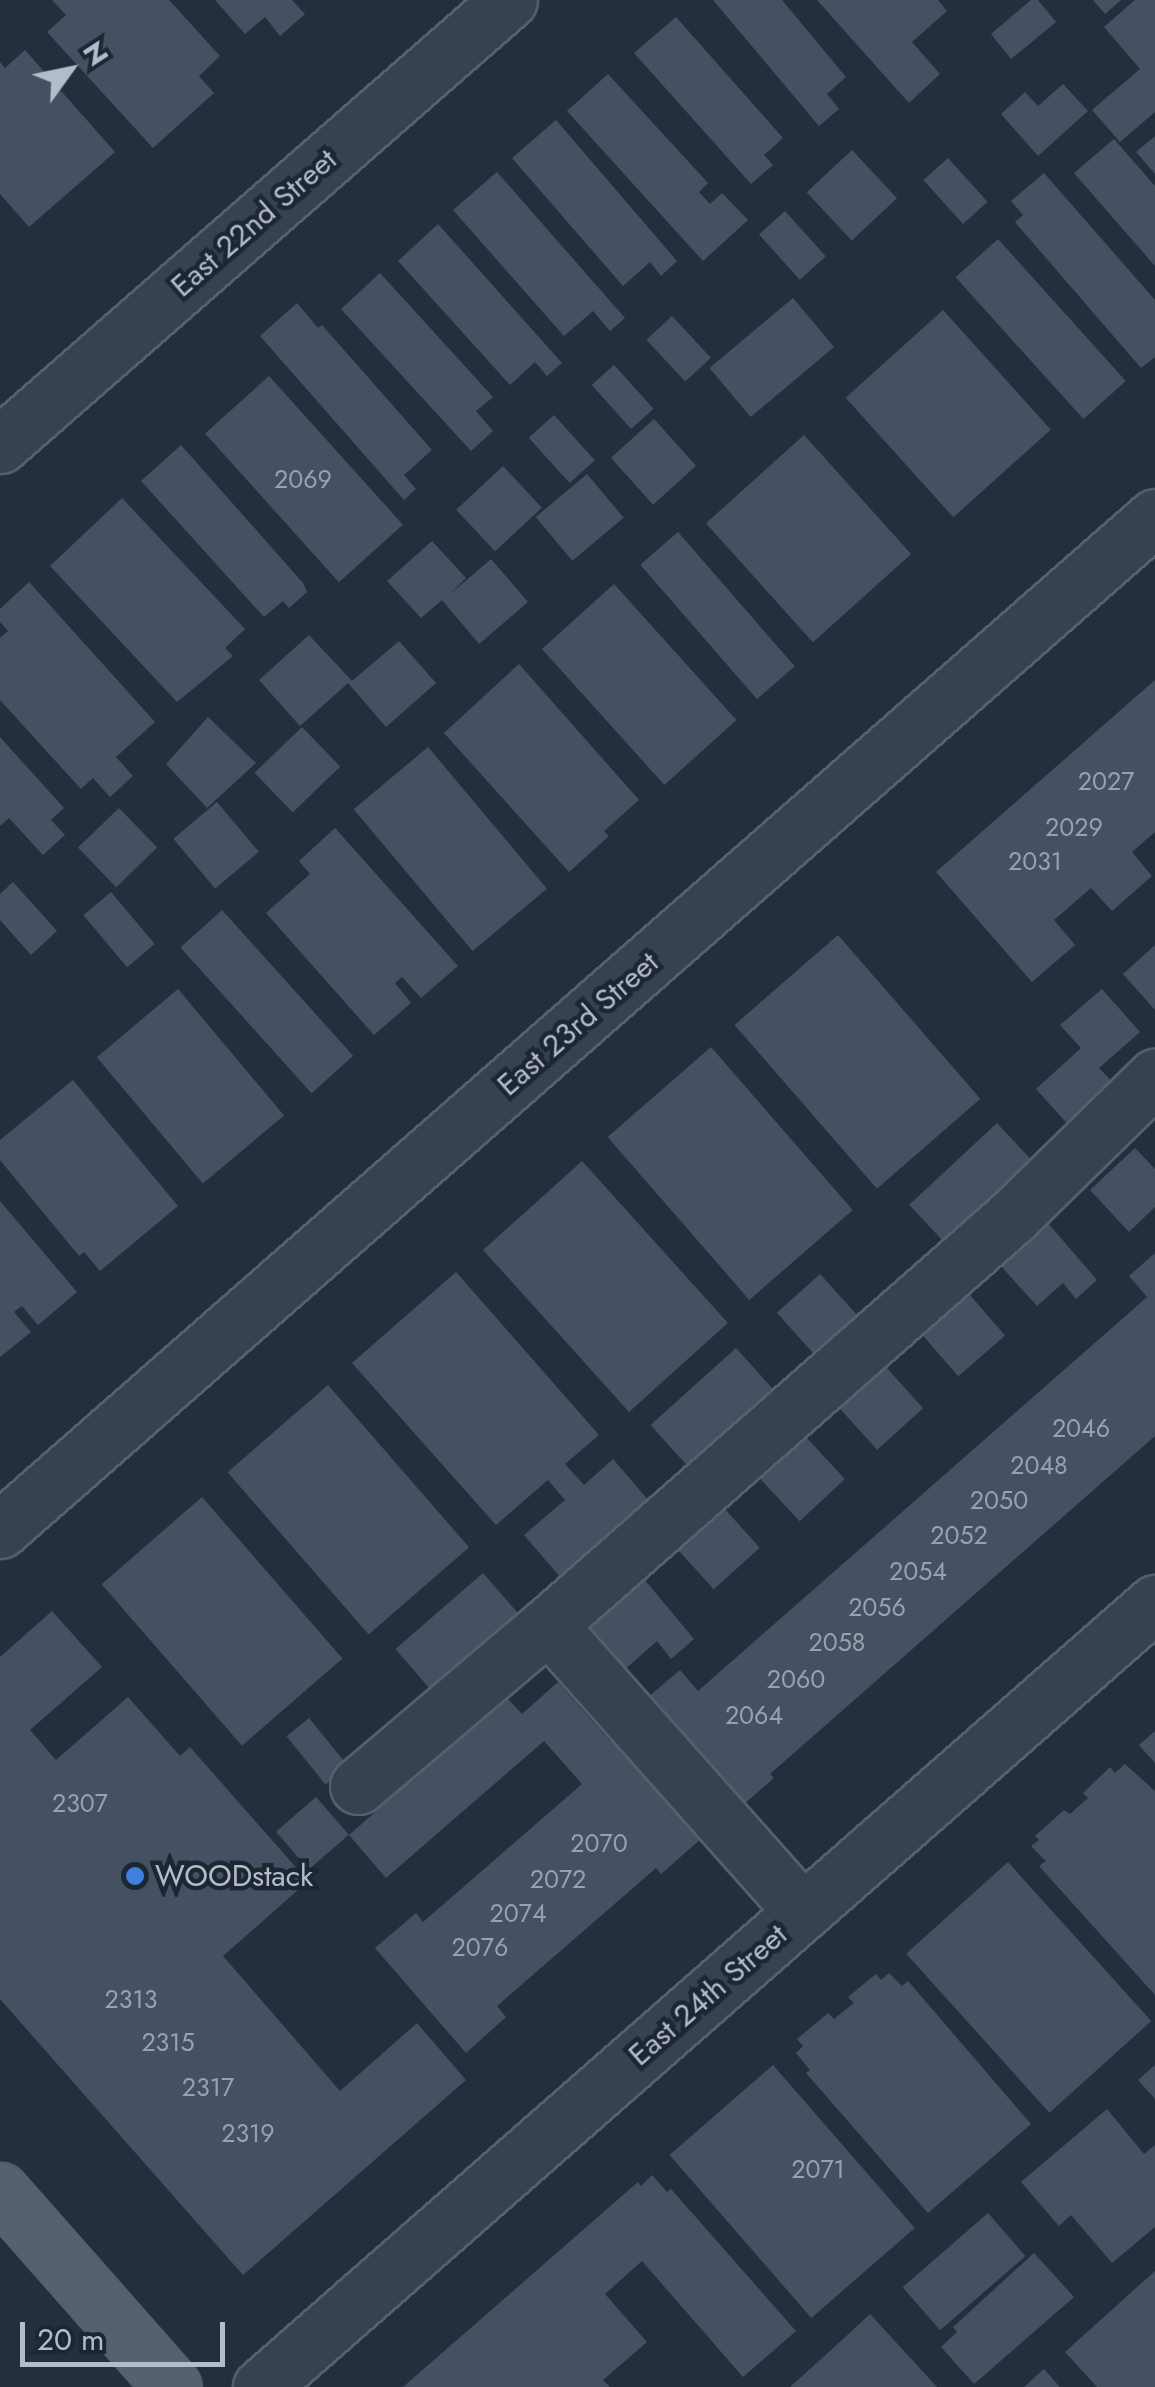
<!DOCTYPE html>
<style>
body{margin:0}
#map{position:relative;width:1155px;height:2387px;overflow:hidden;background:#242f3e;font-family:Jost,sans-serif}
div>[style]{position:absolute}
.building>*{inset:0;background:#455162;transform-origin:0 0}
.roads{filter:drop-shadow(2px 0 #565f6c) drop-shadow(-2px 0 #565f6c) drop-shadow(0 2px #565f6c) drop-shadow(0 -2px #565f6c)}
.minor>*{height:55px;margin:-27.5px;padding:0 27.5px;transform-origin:27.5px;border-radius:27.5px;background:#38414e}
.major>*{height:55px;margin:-27.5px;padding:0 27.5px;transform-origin:27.5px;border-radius:27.5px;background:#56606e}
.dots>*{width:28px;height:28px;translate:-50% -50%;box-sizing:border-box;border:5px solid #1d2633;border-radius:50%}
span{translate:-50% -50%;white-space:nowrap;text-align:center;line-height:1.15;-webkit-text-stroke:9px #1d2633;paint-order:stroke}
.number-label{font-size:25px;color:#98a1af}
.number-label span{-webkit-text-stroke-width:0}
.street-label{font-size:30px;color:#b4bcc9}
.poi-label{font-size:30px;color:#b4bcc9}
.left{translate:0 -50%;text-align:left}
.north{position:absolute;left:20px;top:20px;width:100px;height:100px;-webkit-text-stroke:8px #1d2633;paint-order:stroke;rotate:57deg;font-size:28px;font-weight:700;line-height:40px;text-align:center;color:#b4bcc9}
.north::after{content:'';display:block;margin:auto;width:35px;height:45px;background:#b4bcc9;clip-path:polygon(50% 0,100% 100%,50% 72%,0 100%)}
.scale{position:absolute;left:20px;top:2322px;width:205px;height:45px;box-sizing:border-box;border:5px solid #b4bcc9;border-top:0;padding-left:12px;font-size:30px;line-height:35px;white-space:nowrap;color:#b4bcc9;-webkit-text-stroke:8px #1d2633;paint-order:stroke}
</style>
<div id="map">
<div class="building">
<i style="clip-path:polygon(52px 0,169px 0,220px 56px,199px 76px,214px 93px,153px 148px,47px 32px,66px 15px)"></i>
<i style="clip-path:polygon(215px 0,292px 0,305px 14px,280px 36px,265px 17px,245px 34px)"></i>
<i style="clip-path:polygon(713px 0,782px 0,846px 77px,827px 94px,839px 109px,819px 126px)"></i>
<i style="clip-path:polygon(817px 0,938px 0,947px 11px,912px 42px,940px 74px,909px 103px)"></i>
<i style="clip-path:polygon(1031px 0,1038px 0,1056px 22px,1011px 59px,991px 34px)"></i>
<i style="clip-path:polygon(1093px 0,1121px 0,1105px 14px)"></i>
<i style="clip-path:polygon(1135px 0,1155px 0,1155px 112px,1120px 142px,1092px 110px,1140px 69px,1104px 27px)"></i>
<i style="clip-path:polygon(676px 17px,783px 138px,764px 155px,773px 165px,751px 184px,634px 53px)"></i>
<i style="clip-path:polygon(25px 50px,115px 152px,29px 227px,0 194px,0 62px,5px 68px)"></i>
<i style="clip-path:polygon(608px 74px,708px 183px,699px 192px,710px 204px,722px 193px,748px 220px,703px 261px,567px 111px)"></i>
<i style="clip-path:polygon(1063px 84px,1088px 111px,1038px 156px,1001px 114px,1025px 92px,1038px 106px)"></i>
<i style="clip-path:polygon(556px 120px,677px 261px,661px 276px,650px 262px,623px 286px,512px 158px)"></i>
<i style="clip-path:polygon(1155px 136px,1155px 174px,1136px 152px)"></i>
<i style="clip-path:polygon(1114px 139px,1155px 186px,1155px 266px,1074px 173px)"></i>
<i style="left:852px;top:150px;width:66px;height:62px;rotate:47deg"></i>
<i style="left:948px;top:158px;width:59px;height:33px;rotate:48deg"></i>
<i style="clip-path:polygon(497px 172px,625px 318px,610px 331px,593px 311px,564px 336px,453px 210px)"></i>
<i style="clip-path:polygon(1044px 173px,1155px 300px,1155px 357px,1141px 368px,1015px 222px,1023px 215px,1011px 201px)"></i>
<i style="left:785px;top:211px;width:61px;height:35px;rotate:48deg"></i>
<i style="clip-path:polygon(438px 224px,562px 363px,547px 376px,535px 362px,510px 385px,398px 261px)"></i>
<i style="left:998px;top:239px;width:191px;height:57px;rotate:48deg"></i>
<i style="clip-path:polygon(380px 273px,493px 397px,476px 411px,493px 431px,471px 451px,341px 309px)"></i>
<i style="left:793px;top:298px;width:64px;height:109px;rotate:50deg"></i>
<i style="clip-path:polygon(297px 303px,318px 328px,322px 325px,432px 450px,404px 475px,416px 489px,404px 500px,260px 336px)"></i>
<i style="left:943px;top:310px;width:161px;height:131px;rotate:48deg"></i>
<i style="left:672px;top:316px;width:57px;height:35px;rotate:47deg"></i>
<i style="left:614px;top:365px;width:59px;height:30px;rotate:48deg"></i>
<i style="left:269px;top:376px;width:200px;height:86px;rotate:48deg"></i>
<i style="left:554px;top:415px;width:61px;height:34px;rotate:48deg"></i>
<i style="left:654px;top:419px;width:63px;height:58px;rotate:48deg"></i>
<i style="left:804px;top:435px;width:160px;height:132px;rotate:48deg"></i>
<i style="clip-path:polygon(181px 445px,303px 583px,307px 592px,289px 608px,283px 601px,264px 617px,141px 481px)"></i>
<i style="left:503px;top:466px;width:57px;height:64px;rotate:47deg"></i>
<i style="left:587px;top:474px;width:57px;height:67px;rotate:50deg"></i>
<i style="clip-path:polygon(122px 498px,245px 629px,225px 648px,233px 656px,177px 702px,50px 566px)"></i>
<i style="left:678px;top:532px;width:178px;height:50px;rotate:49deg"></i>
<i style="clip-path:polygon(432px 541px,466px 578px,449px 595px,491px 559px,528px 602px,479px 644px,442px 600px,421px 618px,387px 581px)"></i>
<i style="clip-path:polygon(29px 582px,155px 722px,116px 757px,133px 776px,110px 797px,93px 778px,81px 789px,0 700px,0 638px,8px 631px,0 622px,0 609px)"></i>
<i style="left:614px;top:584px;width:183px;height:97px;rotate:48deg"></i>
<i style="clip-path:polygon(309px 635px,352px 681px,399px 641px,436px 683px,386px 727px,348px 683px,300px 726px,259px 680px)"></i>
<i style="clip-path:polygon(519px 664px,639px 800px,604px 831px,609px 836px,569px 872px,444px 733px)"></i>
<i style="clip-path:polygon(1155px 680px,1155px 832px,1132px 852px,1152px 876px,1112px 911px,1091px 888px,1054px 920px,1075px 945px,1032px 982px,936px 872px)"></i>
<i style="clip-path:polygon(208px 717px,256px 763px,207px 808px,166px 764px)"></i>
<i style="left:302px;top:727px;width:55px;height:66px;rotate:46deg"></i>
<i style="clip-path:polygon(0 737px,64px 808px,51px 820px,65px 835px,43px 855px,9px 818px,0 826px)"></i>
<i style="left:428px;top:747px;width:185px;height:97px;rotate:50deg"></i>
<i style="left:217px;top:802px;width:65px;height:57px;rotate:50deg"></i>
<i style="left:119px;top:808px;width:55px;height:57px;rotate:46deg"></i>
<i style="clip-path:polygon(335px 828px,458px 966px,421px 998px,402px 977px,395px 983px,411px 1003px,374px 1035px,266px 913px,310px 874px,299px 861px)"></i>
<i style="clip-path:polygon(13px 882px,57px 931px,31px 955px,0 920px,0 894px)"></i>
<i style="left:111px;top:892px;width:68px;height:36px;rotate:50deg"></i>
<i style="left:222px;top:910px;width:196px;height:56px;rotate:48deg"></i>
<i style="left:838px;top:935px;width:217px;height:137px;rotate:49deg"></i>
<i style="clip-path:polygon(1155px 945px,1155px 1010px,1123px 974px)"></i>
<i style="left:178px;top:989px;width:165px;height:106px;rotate:50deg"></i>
<i style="clip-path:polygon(1102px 989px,1140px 1032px,1099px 1068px,1119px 1089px,1073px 1130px,1036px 1089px,1081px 1048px,1060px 1025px)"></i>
<i style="left:711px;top:1047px;width:216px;height:137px;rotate:49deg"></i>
<i style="clip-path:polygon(73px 1080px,178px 1206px,100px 1271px,84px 1252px,79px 1256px,0 1160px,0 1140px)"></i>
<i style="left:997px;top:1123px;width:52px;height:120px;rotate:47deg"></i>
<i style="clip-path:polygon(1135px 1148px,1155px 1169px,1155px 1207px,1129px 1232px,1090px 1190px)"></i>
<i style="left:582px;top:1161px;width:218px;height:133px;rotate:48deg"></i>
<i style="clip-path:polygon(0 1201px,77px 1292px,38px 1325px,22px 1306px,14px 1312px,31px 1332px,0 1357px)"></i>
<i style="clip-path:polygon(1047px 1222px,1097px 1280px,1076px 1299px,1063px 1283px,1037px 1306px,1000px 1265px)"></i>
<i style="clip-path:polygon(1155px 1253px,1155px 1436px,770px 1774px,774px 1778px,729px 1817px,634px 1709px,680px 1670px,698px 1691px,1105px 1334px,1147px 1297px,1129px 1276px)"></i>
<i style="clip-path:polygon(456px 1272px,599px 1435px,565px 1464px,584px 1485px,613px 1459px,649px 1501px,561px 1578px,524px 1535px,565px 1500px,548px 1480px,496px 1525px,352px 1363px)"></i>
<i style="left:820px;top:1274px;width:59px;height:58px;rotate:48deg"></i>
<i style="left:969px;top:1294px;width:55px;height:62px;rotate:49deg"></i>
<i style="left:736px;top:1348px;width:57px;height:115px;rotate:48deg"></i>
<i style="left:885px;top:1366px;width:57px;height:62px;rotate:48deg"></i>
<i style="left:328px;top:1385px;width:215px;height:133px;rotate:49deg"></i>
<i style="left:804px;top:1435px;width:60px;height:62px;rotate:47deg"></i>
<i style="left:202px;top:1497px;width:214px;height:133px;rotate:49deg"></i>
<i style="left:723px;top:1507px;width:55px;height:62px;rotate:48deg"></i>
<i style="left:483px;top:1573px;width:58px;height:116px;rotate:49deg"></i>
<i style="clip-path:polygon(644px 1579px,694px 1639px,671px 1659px,657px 1641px,616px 1677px,579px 1634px)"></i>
<i style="clip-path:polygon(52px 1611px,102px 1667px,30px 1730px,56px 1760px,128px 1697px,180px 1756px,190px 1747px,308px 1881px,223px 1956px,340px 2091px,417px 2023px,466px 2080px,243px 2275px,0 1999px,0 1657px)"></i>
<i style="clip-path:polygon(558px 1682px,610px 1741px,614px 1737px,702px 1838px,661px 1874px,656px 1868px,497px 2006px,506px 2017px,466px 2053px,375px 1948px,416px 1913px,423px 1922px,582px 1784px,544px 1741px,386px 1878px,349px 1835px,506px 1697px,522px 1714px)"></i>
<i style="left:309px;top:1718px;width:62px;height:29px;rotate:51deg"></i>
<i style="clip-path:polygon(1155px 1731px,1155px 1763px,1139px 1745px)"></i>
<i style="clip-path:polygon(1125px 1764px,1155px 1791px,1155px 1995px,1039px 1866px,1046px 1861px,1031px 1846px,1039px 1840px,1035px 1836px,1064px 1810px,1070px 1814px,1088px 1798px,1083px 1793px,1110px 1767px,1115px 1773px)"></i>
<i style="left:316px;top:1797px;width:50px;height:53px;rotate:49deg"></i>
<i style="left:1008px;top:1862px;width:214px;height:137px;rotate:48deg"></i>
<i style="clip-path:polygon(889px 1973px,902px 1986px,908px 1981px,1031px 2124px,928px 2213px,806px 2073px,810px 2070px,796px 2053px,803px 2046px,797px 2039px,828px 2013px,834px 2019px,854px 2003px,848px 1997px,876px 1974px,881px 1980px)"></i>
<i style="left:773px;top:2065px;width:216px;height:137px;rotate:49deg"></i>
<i style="clip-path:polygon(1155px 2065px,1155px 2099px,1138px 2080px)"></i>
<i style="clip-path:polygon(1107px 2109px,1144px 2154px,1155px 2145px,1155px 2227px,1112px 2263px,1071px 2215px,1059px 2226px,1021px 2182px)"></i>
<i style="clip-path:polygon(652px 2175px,667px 2192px,671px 2189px,796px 2331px,743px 2377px,642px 2261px,605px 2294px,647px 2342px,603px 2380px,610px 2387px,403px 2387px,638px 2182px,641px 2186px)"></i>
<i style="left:988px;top:2213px;width:57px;height:113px;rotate:49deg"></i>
<i style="clip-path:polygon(1034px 2253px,1074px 2297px,974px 2384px,941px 2347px,957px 2332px,953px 2327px)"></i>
<i style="clip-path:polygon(1155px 2271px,1155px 2387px,1097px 2387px,1065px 2352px)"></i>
<i style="clip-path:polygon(870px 2314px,937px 2387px,790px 2387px,830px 2351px)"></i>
<i style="clip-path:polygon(1044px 2369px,1060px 2387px,1024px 2387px)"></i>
</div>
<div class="roads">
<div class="minor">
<i style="left:0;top:445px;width:676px;rotate:-41.16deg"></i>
<i style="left:0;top:1530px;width:1536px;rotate:-41.25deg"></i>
<i style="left:358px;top:1786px;width:249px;rotate:-40.3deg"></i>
<i style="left:803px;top:1912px;width:384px;rotate:-131.6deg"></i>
<i style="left:548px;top:1625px;width:619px;rotate:-41.33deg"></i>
<i style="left:1013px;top:1216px;width:199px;rotate:-44.4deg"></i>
<i style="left:261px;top:2387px;width:1189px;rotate:-41.25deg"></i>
</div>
<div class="major">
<i style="left:0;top:2191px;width:261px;rotate:48.6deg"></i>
</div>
</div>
<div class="dots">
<i style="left:135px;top:1876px;background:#3f7fe0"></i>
</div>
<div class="number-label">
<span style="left:303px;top:479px">2069</span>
<span style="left:1106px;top:781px">2027</span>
<span style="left:1074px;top:827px">2029</span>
<span style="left:1035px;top:861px">2031</span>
<span style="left:1081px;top:1428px">2046</span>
<span style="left:1039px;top:1465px">2048</span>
<span style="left:999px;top:1500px">2050</span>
<span style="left:959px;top:1535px">2052</span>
<span style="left:918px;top:1571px">2054</span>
<span style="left:877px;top:1607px">2056</span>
<span style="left:837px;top:1642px">2058</span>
<span style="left:796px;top:1679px">2060</span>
<span style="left:754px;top:1715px">2064</span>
<span style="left:80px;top:1803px">2307</span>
<span style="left:599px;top:1843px">2070</span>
<span style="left:558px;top:1879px">2072</span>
<span style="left:518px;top:1913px">2074</span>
<span style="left:480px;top:1947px">2076</span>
<span style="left:131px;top:1999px">2313</span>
<span style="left:168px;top:2042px">2315</span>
<span style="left:208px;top:2087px">2317</span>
<span style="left:248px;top:2133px">2319</span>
<span style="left:818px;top:2169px">2071</span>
</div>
<div class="street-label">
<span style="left:254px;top:223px;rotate:-41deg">East 22nd Street</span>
<span style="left:578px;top:1024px;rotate:-41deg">East 23rd Street</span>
<span style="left:708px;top:1995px;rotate:-41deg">East 24th Street</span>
</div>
<div class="poi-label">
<span class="left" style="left:155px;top:1876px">WOODstack</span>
</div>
<div class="north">N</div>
<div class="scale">20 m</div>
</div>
